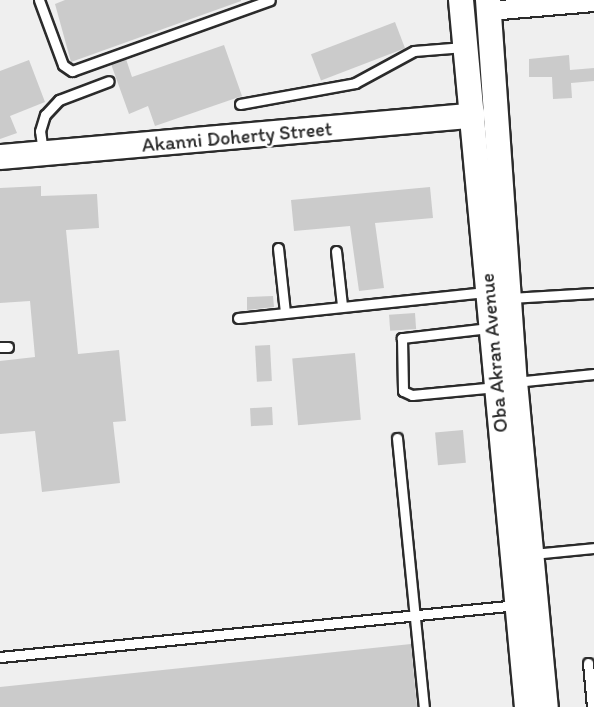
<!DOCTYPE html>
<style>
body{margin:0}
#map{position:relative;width:594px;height:707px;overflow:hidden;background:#fff;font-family:Itim,sans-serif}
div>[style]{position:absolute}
.built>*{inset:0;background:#efefef;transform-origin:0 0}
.building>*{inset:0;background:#cbcbcb;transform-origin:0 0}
.roads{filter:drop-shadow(2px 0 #2b2b2b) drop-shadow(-2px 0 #2b2b2b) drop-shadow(0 2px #2b2b2b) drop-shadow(0 -2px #2b2b2b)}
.lane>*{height:9px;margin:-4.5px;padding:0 4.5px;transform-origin:4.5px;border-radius:4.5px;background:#fff}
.street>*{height:18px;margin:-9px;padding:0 9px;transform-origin:9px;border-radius:9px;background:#fff}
.secondary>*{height:24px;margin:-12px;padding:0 12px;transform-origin:12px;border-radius:12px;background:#fff}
span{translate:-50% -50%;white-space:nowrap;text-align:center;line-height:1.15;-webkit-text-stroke:4.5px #fff;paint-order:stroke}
.street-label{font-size:20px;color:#2b2b2b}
</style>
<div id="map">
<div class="built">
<i style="left:0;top:0;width:594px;height:707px"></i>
</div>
<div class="building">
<i style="clip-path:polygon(65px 0,241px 0,241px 1px,71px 62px,55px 4px)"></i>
<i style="left:395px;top:22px;width:28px;height:90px;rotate:69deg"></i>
<i style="clip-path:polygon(224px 45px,242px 96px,155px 126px,148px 106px,129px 114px,111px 64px,126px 59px,132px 77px)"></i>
<i style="clip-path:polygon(569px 55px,570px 70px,594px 68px,594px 81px,571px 83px,572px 98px,553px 99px,552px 77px,529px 77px,529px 59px)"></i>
<i style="clip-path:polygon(29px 60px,45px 102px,10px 116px,17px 133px,0 139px,0 71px)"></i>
<i style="clip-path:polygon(41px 186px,41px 196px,97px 194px,99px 228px,66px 230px,78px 354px,119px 350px,126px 421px,113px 422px,120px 483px,42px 492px,35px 431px,0 434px,0 361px,35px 357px,30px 301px,0 303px,0 188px)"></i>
<i style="clip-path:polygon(430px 187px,433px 218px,375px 223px,384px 288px,359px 291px,350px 226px,294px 231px,291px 200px)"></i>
<i style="clip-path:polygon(273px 296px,274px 307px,247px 310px,247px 297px)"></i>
<i style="left:415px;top:313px;width:16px;height:26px;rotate:86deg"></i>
<i style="left:270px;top:345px;width:36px;height:15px;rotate:87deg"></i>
<i style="left:355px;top:353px;width:67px;height:63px;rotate:85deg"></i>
<i style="left:272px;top:407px;width:18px;height:22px;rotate:87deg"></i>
<i style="left:463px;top:430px;width:33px;height:28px;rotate:85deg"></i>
<i style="clip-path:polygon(411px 644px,417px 707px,0 707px,0 687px)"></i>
</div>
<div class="roads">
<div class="lane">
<i style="left:39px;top:0;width:69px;rotate:69.7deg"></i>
<i style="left:63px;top:65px;width:11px;rotate:34deg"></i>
<i style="left:72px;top:71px;width:210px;rotate:-19.7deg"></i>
<i style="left:240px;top:104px;width:117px;rotate:-10.3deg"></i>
<i style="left:355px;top:83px;width:67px;rotate:-28.5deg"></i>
<i style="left:414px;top:51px;width:50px;rotate:-4.6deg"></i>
<i style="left:43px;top:152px;width:21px;rotate:-98deg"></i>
<i style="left:40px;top:131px;width:17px;rotate:-73deg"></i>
<i style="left:45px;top:115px;width:21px;rotate:-47deg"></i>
<i style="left:59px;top:100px;width:53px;rotate:-20.8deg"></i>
<i style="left:278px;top:248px;width:64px;rotate:83.8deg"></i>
<i style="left:336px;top:251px;width:54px;rotate:83.7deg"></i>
<i style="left:510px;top:298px;width:84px;rotate:-3.4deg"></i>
<i style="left:238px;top:318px;width:249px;rotate:-6deg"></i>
<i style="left:489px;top:328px;width:88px;rotate:173.4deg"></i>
<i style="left:402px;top:338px;width:53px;rotate:88.9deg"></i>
<i style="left:403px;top:391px;width:10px;rotate:24deg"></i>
<i style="left:412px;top:395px;width:85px;rotate:-5.4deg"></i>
<i style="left:0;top:347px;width:8px"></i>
<i style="left:515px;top:382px;width:79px;rotate:-5.8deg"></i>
<i style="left:397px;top:438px;width:270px;rotate:84.3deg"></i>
<i style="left:532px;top:554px;width:62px;rotate:-5.5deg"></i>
<i style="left:0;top:657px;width:520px;rotate:-5.74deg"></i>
<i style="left:588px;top:663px;width:44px;rotate:84.8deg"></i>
</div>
<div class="street">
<i style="left:489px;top:11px;width:105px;rotate:-4.9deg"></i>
</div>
<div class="secondary">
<i style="left:461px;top:0;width:710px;rotate:84.67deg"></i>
<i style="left:488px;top:0;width:383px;rotate:86deg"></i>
<i style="left:515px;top:382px;width:326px;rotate:84.6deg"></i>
<i style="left:0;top:157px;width:475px;rotate:-5deg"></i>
</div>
</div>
<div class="street-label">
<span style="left:237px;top:137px;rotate:-5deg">Akanni Doherty Street</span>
<span style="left:494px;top:353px;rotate:-95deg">Oba Akran Avenue</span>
</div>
</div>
